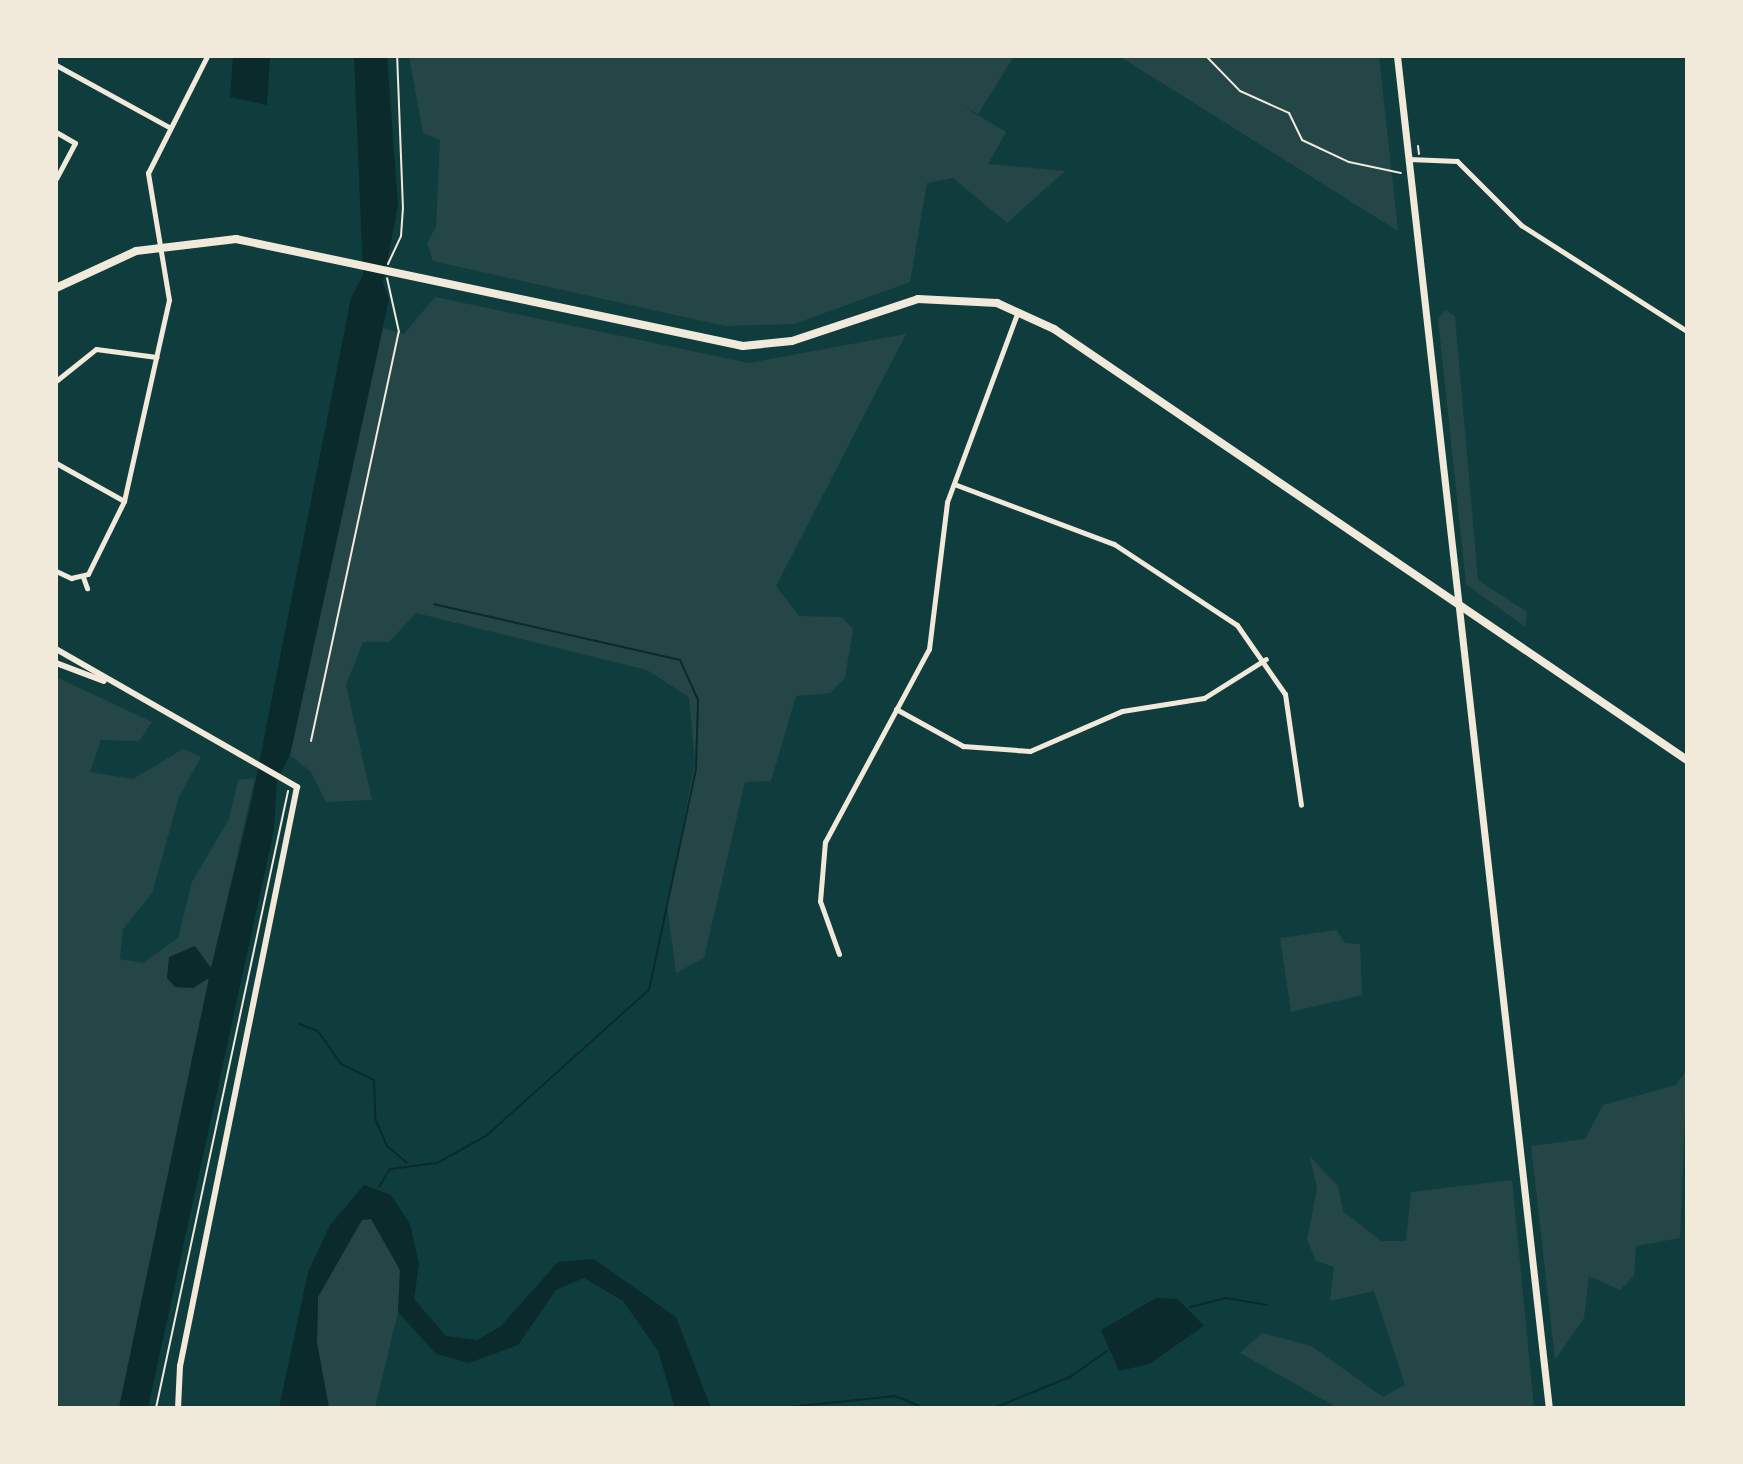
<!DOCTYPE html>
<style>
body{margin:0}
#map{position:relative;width:1743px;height:1464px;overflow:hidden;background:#0f3d3e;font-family:Raleway,sans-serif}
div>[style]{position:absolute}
.green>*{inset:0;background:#244646}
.water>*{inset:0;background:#0a2a2b}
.stream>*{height:2px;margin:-1px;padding:0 1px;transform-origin:1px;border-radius:1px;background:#0a2a2b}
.path>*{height:2px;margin:-1px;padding:0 1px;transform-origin:1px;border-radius:1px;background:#f1e9da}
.minor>*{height:5px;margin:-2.5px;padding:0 2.5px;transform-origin:2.5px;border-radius:2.5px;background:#f1e9da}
.tertiary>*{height:6px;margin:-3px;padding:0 3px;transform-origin:3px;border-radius:3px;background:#f1e9da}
.secondary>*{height:7px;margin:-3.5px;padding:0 3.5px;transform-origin:3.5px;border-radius:3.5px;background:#f1e9da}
.primary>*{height:8px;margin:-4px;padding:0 4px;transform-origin:4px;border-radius:4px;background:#f1e9da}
span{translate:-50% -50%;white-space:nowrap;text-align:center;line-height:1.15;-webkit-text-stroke:6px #f1e9da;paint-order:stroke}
.frame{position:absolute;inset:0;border:58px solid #f1e9da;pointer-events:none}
</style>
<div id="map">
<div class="green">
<i style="clip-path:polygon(409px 56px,1014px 56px,978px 114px,959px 104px,1006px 132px,988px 164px,1065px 171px,1007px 223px,953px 178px,927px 183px,910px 282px,794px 324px,725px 326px,433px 261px,427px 243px,436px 227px,440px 140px,423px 133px)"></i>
<i style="clip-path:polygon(1119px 56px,1379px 56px,1398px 231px)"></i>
<i style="clip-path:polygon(435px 297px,749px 363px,906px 334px,776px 586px,799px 616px,842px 617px,853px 629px,845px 678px,830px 693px,796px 696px,771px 781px,745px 782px,704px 958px,676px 973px,667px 905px,695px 762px,689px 697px,647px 670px,416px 613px,389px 642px,363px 642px,346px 685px,372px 800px,326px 802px,311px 772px,290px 755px,383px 328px,404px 334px)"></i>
<i style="clip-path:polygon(1446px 310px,1455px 317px,1478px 580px,1527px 612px,1525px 627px,1466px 584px,1438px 319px)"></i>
<i style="clip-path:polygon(56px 677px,152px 722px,139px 741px,101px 740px,90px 772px,133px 779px,183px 749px,201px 757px,179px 797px,152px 893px,123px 929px,120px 959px,143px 963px,178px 938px,192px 882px,229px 819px,238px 780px,255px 778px,211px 969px,206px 967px,193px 988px,209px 978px,119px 1408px,56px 1408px)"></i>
<i style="clip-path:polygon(1336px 930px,1345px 943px,1360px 944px,1362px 995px,1291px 1012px,1280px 938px)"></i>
<i style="clip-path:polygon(1687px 1069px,1680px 1238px,1636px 1246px,1634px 1276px,1620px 1290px,1589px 1276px,1584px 1318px,1555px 1360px,1531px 1146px,1585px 1139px,1603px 1105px,1676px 1085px)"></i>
<i style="clip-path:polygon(1310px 1157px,1338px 1186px,1343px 1211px,1381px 1241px,1406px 1241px,1411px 1192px,1512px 1180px,1534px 1408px,1338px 1408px,1240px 1353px,1262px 1333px,1311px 1346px,1383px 1397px,1405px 1385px,1374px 1291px,1330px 1301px,1334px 1267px,1316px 1261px,1307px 1239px,1317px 1189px)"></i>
<i style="clip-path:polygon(362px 1219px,371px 1219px,384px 1234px,400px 1270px,398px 1312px,375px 1408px,329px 1408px,317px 1343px,318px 1297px)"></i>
</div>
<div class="water">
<i style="clip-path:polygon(233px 56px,270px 56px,267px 105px,230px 97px)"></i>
<i style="clip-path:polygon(354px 56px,387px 56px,398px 206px,383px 283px,389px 299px,290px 755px,277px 780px,274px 830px,148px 1408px,119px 1408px,209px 978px,193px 988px,175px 987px,167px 978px,169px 957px,195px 946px,211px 968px,252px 799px,351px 298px,363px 275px)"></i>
<i style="clip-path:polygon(364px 1185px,391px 1195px,410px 1224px,419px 1264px,414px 1299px,446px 1336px,477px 1340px,500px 1327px,558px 1262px,594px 1259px,676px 1317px,711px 1408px,675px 1408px,658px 1351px,623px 1301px,584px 1278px,556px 1290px,518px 1345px,469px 1363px,436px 1354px,398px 1312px,400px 1270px,371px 1219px,362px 1220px,318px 1297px,317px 1343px,329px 1408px,279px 1408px,308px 1272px,330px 1225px)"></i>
<i style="clip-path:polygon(1156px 1298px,1178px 1299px,1204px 1326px,1149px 1364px,1119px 1371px,1101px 1330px)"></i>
</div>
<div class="stream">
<i style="left:299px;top:1024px;width:20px;rotate:20deg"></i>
<i style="left:318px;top:1031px;width:40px;rotate:55.1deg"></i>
<i style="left:341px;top:1064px;width:37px;rotate:26deg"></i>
<i style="left:374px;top:1080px;width:38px;rotate:88deg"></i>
<i style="left:375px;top:1118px;width:30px;rotate:67deg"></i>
<i style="left:387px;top:1146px;width:26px;rotate:40deg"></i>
<i style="left:379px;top:1187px;width:21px;rotate:-59deg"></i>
<i style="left:390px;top:1169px;width:47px;rotate:-7.3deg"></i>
<i style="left:437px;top:1163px;width:56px;rotate:-28.9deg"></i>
<i style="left:486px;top:1136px;width:219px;rotate:-41.9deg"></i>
<i style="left:649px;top:990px;width:226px;rotate:-78deg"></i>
<i style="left:696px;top:769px;width:69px;rotate:-88.3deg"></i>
<i style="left:698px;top:700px;width:44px;rotate:-114.2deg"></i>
<i style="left:680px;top:660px;width:252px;rotate:-167.2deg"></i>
<i style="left:1190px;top:1307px;width:37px;rotate:-14deg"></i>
<i style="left:1226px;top:1298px;width:42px;rotate:9.7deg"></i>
<i style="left:779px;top:1408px;width:117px;rotate:-5.9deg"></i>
<i style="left:895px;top:1396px;width:32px;rotate:22deg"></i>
<i style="left:994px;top:1408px;width:82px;rotate:-22.2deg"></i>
<i style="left:1070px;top:1377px;width:45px;rotate:-35.1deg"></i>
</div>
<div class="path">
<i style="left:1206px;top:56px;width:49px;rotate:45.8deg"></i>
<i style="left:1240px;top:91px;width:54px;rotate:24.2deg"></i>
<i style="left:1289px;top:113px;width:30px;rotate:64deg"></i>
<i style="left:1302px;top:140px;width:52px;rotate:25.1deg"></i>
<i style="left:1349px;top:162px;width:53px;rotate:11.9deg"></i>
<i style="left:1418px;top:146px;width:8px;rotate:83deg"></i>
<i style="left:388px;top:264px;width:31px;rotate:-65deg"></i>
<i style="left:401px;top:236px;width:27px;rotate:-86deg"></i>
<i style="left:403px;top:209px;width:153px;rotate:-92.2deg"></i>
<i style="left:311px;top:741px;width:418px;rotate:-77.9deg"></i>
<i style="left:399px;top:332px;width:55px;rotate:-102.5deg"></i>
<i style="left:156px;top:1408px;width:631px;rotate:-77.92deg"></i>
</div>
<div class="minor">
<i style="left:56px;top:65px;width:129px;rotate:28.8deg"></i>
<i style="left:56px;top:132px;width:22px;rotate:30deg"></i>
<i style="left:75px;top:143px;width:40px;rotate:118deg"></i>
<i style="left:1409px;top:159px;width:48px;rotate:2.4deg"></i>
<i style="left:1457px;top:161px;width:91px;rotate:45deg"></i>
<i style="left:1521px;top:225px;width:197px;rotate:32.6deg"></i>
<i style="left:56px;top:381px;width:51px;rotate:-38.7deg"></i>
<i style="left:96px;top:349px;width:61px;rotate:7.6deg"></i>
<i style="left:56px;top:463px;width:78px;rotate:29.2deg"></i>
<i style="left:954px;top:484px;width:171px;rotate:20.6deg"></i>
<i style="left:1114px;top:544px;width:147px;rotate:33.4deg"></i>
<i style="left:1237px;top:625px;width:84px;rotate:55.2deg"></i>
<i style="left:1285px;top:694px;width:112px;rotate:81.8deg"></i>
<i style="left:56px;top:571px;width:17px;rotate:25deg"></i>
<i style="left:71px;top:578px;width:17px;rotate:-13deg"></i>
<i style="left:88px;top:574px;width:81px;rotate:-63.7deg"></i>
<i style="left:124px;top:501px;width:206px;rotate:-77.4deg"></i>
<i style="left:169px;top:300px;width:129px;rotate:-99.4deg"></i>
<i style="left:148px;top:173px;width:131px;rotate:-63.2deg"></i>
<i style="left:83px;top:577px;width:12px;rotate:70deg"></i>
<i style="left:896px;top:709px;width:77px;rotate:28.9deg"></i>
<i style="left:963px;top:746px;width:67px;rotate:4.3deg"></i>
<i style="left:1030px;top:751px;width:100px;rotate:-23.5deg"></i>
<i style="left:1122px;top:711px;width:83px;rotate:-9deg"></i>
<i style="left:1204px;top:698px;width:73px;rotate:-32.2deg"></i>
<i style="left:839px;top:954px;width:56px;rotate:-109.7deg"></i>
<i style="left:820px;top:901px;width:59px;rotate:-85.2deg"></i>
<i style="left:825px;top:842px;width:219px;rotate:-61.7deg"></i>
<i style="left:929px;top:649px;width:148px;rotate:-83deg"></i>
<i style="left:947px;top:502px;width:204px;rotate:-69.6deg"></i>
</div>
<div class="tertiary">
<i style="left:56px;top:649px;width:278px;rotate:29.8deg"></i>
<i style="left:297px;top:787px;width:591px;rotate:101.42deg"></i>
<i style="left:180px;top:1366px;width:42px;rotate:92.7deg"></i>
<i style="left:56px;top:663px;width:51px;rotate:20.6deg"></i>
</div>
<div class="secondary">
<i style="left:1397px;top:56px;width:1361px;rotate:83.59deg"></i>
</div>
<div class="primary">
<i style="left:56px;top:288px;width:88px;rotate:-24.8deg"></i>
<i style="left:136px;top:251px;width:101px;rotate:-6.8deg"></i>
<i style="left:236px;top:239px;width:518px;rotate:11.92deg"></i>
<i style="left:743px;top:346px;width:49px;rotate:-5.8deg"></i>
<i style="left:792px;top:341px;width:133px;rotate:-18.4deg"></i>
<i style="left:918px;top:299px;width:79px;rotate:2.9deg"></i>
<i style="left:997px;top:303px;width:63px;rotate:24.5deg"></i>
<i style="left:1054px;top:329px;width:766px;rotate:34.25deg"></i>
</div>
<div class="frame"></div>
</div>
